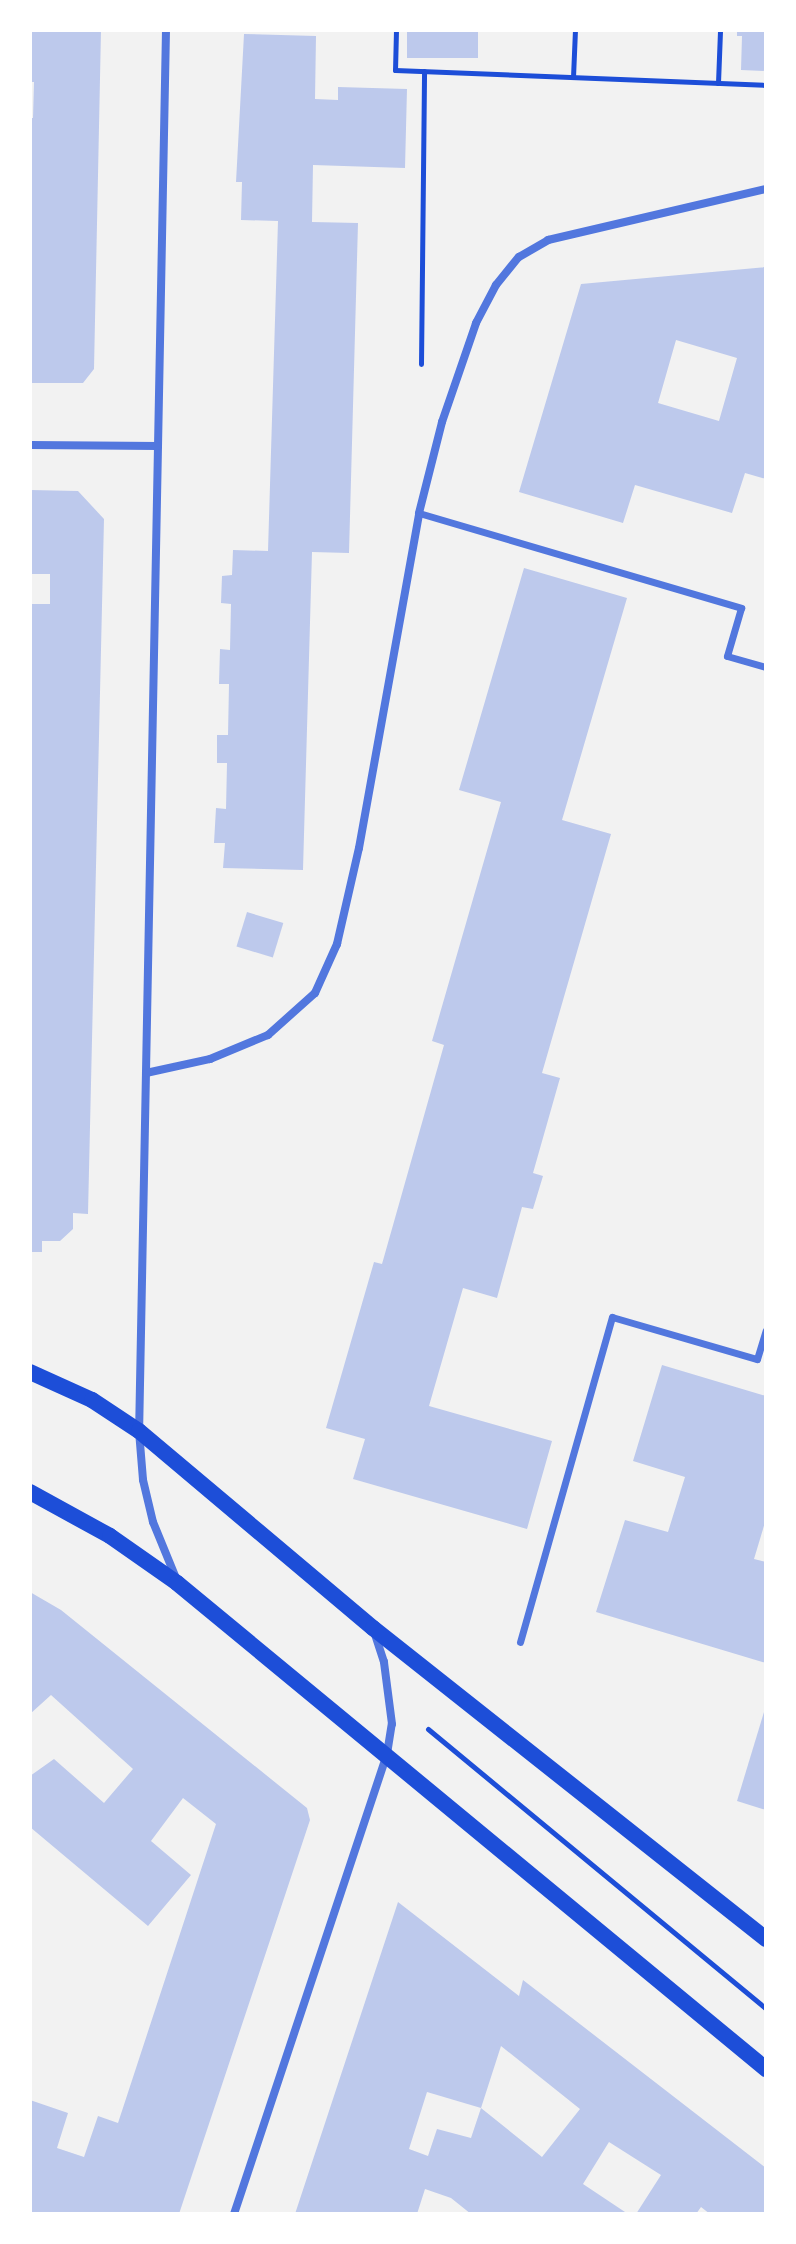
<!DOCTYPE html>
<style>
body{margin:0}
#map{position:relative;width:796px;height:2244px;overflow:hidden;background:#f2f2f2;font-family:"Fira Sans Condensed",sans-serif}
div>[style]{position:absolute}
.building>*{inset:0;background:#bdc9ec;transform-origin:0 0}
.path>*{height:5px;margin:-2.5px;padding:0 2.5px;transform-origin:2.5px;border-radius:2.5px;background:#1d4ed8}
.pedestrian>*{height:7px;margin:-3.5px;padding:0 3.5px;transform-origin:3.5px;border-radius:3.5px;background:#5277de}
.minor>*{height:8px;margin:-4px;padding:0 4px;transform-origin:4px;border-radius:4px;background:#5277de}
.secondary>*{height:16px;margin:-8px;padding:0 8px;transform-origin:8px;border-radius:8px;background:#1d4ed8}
span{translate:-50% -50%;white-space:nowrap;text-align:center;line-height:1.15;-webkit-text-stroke:8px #fff;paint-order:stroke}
.frame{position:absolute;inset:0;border:32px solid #fff;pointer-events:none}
</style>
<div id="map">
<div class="building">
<i style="clip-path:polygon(30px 30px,101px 30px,94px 369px,83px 383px,30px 383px,30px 118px,33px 118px,34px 82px,30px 82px)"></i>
<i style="left:407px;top:30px;width:71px;height:28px"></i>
<i style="clip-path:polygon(737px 30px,766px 30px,766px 71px,741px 70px,742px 36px,737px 36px)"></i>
<i style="clip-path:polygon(244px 34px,316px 36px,315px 99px,338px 100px,338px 87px,407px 89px,405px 168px,313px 165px,312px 222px,358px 223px,349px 553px,312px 552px,303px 870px,223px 868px,225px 843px,214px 843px,216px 808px,226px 809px,227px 763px,217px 763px,217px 735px,228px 735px,229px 684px,219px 684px,220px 649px,230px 650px,231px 604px,221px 603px,222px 576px,232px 575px,233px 550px,268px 551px,278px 221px,241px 220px,242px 182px,236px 182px)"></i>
<i style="clip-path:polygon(evenodd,766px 267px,766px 479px,745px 473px,732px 513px,635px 485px,623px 523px,519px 492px,581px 284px,766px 267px,676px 340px,737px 358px,719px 421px,658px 403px,676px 340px)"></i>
<i style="clip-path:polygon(30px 490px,78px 491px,104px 519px,88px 1214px,73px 1213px,73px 1229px,60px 1241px,42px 1241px,42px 1252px,30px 1252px,30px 604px,50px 604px,50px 574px,30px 574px)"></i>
<i style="clip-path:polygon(524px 568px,627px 598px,562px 820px,611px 834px,542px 1073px,560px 1078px,533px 1173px,543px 1176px,533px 1209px,522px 1207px,497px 1298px,463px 1288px,429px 1406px,552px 1441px,527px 1529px,353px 1479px,365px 1439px,326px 1428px,374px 1262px,382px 1264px,444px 1045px,432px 1041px,501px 802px,459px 790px)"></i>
<i style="left:247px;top:912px;width:38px;height:36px;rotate:17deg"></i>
<i style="clip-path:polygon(662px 1365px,766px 1396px,766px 1519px,754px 1559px,766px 1562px,766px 1663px,596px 1612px,625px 1520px,668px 1532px,685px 1477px,633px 1461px)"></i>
<i style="clip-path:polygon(30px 1592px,61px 1610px,307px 1808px,310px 1820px,179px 2214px,30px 2214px,30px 2100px,68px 2113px,57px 2148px,84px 2157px,98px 2116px,118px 2123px,216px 1824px,183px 1798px,151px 1841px,191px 1875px,148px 1926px,30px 1827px,30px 1776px,54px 1759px,104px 1803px,133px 1769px,51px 1695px,30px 1714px)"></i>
<i style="clip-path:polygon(764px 1712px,766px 1713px,766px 1810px,737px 1801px)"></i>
<i style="clip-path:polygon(evenodd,398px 1902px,519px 1996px,523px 1980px,766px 2168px,766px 2214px,710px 2214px,701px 2207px,696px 2214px,636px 2214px,661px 2175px,609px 2142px,583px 2184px,628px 2214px,471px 2214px,451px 2198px,425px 2189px,417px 2214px,295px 2214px,398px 1902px,501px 2046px,580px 2109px,542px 2157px,481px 2108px,471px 2138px,437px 2129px,428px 2156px,409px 2149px,427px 2092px,481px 2108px,501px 2046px)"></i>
</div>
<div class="path">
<i style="left:396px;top:30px;width:40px;rotate:91.4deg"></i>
<i style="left:395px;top:70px;width:371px;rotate:2.3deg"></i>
<i style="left:573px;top:77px;width:47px;rotate:-87.6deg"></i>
<i style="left:718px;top:83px;width:53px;rotate:-87.8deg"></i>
<i style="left:421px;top:364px;width:293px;rotate:-89.4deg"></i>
<i style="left:428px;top:1729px;width:439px;rotate:39.6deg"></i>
</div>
<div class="pedestrian">
<i style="left:419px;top:513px;width:336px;rotate:16.4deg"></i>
<i style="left:741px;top:608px;width:50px;rotate:106.3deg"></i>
<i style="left:727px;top:656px;width:41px;rotate:15.8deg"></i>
<i style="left:520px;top:1642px;width:338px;rotate:-74.2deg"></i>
<i style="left:612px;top:1317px;width:151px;rotate:16.2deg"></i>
<i style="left:757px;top:1359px;width:30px;rotate:-73deg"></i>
</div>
<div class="minor">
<i style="left:166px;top:30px;width:1401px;rotate:91.1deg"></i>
<i style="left:139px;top:1431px;width:49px;rotate:85.3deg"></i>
<i style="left:143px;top:1480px;width:43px;rotate:76.6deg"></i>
<i style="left:153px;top:1522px;width:61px;rotate:67.7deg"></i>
<i style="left:30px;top:445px;width:128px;rotate:0.4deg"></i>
<i style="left:146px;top:1073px;width:66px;rotate:-12.3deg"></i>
<i style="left:210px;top:1059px;width:63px;rotate:-22.5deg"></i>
<i style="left:268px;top:1035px;width:63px;rotate:-41.8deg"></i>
<i style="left:315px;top:993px;width:54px;rotate:-65.8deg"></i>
<i style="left:337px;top:944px;width:98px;rotate:-77.1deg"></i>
<i style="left:359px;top:848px;width:340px;rotate:-79.8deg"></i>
<i style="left:419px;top:513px;width:94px;rotate:-75.8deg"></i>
<i style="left:442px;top:422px;width:105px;rotate:-71deg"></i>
<i style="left:476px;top:323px;width:43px;rotate:-62.2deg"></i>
<i style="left:496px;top:285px;width:36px;rotate:-51deg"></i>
<i style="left:519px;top:257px;width:34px;rotate:-30deg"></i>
<i style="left:548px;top:240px;width:224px;rotate:-13.2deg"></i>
<i style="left:234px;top:2214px;width:485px;rotate:-71.6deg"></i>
<i style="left:387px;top:1754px;width:30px;rotate:-81deg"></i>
<i style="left:392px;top:1724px;width:63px;rotate:-97.4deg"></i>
<i style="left:384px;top:1662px;width:29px;rotate:-108deg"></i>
</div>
<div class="secondary">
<i style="left:30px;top:1372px;width:68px;rotate:24.3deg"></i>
<i style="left:92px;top:1400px;width:56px;rotate:33.4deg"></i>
<i style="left:139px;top:1431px;width:306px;rotate:40.1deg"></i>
<i style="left:373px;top:1628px;width:501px;rotate:38.36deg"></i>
<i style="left:30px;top:1492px;width:91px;rotate:28.8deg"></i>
<i style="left:110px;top:1536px;width:82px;rotate:35deg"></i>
<i style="left:177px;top:1583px;width:764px;rotate:39.53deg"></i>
</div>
<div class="frame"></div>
</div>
